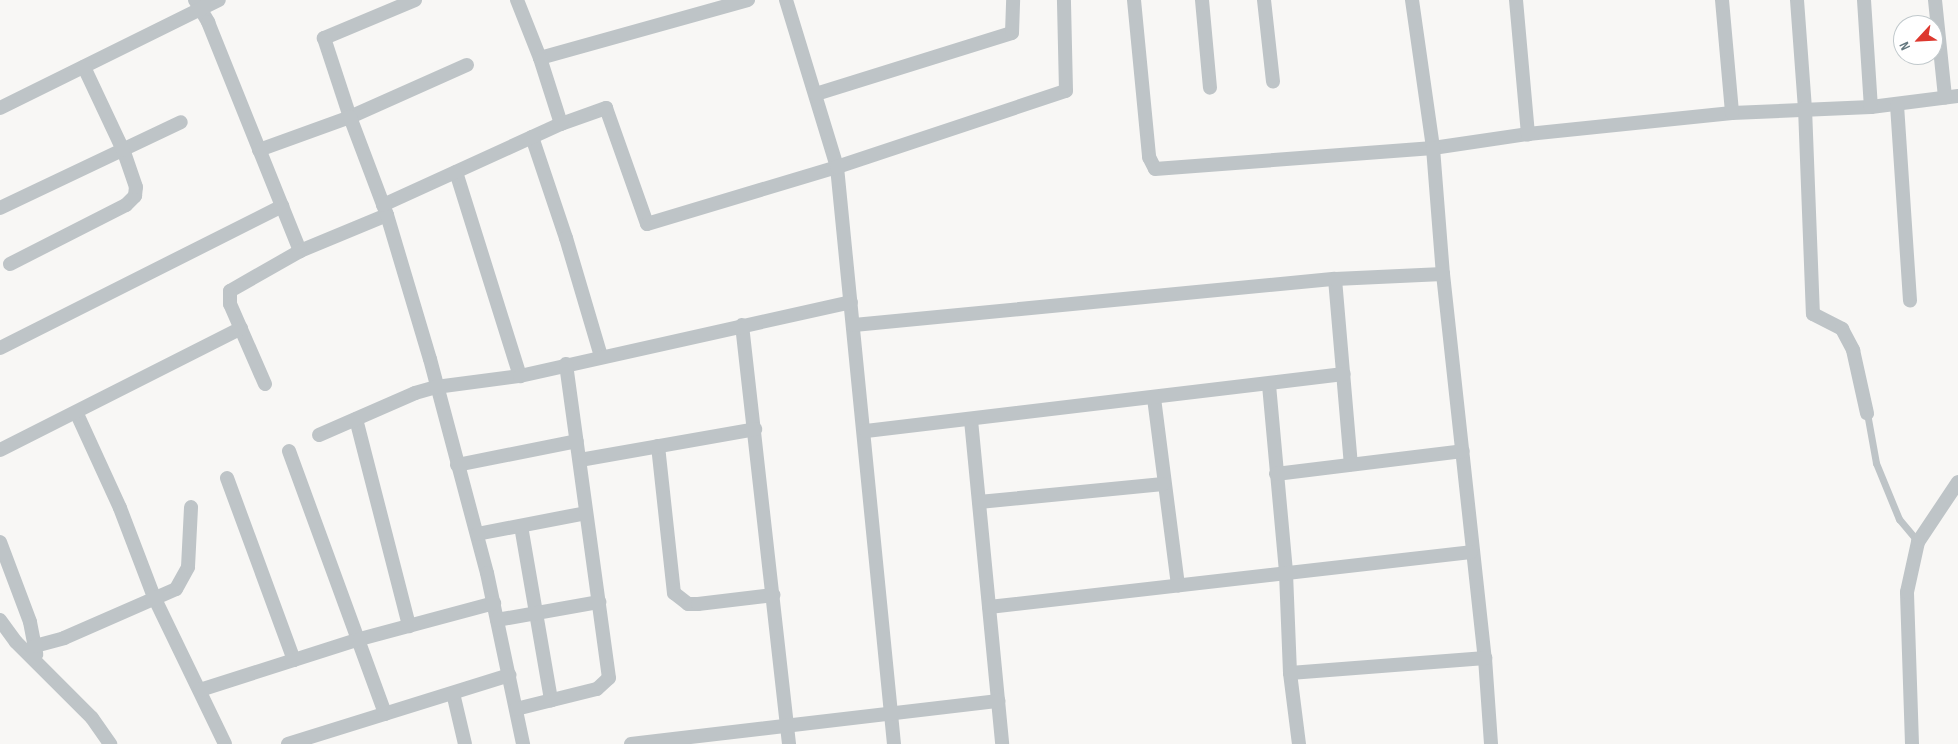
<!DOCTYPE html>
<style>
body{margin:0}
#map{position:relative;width:1958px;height:744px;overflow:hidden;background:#f8f7f5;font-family:"Sofia Sans Condensed",sans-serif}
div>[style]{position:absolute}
.lane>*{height:7px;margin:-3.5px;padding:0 3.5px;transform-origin:3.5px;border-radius:3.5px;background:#bec4c7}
.street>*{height:14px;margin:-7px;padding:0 7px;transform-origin:7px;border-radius:7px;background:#bec4c7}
span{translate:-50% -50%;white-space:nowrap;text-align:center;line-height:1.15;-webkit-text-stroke:5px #fff;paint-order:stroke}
.north{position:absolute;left:1893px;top:15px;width:50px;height:50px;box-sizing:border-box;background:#fff;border:1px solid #c1c9cc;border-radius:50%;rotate:245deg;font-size:14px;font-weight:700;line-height:20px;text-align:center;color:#64787f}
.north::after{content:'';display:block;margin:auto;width:18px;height:22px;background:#dd382f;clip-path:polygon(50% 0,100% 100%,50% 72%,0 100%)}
</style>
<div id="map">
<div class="lane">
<i style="left:1867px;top:413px;width:51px;rotate:79.8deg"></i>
<i style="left:1876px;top:463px;width:61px;rotate:67.7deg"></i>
<i style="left:1899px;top:519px;width:30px;rotate:50deg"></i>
</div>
<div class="street">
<i style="left:195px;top:0;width:26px;rotate:59deg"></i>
<i style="left:208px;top:22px;width:247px;rotate:68.1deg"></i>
<i style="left:300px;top:251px;width:94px;rotate:-22.5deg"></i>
<i style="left:415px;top:0;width:99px;rotate:157.3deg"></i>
<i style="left:324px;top:38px;width:83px;rotate:71.8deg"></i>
<i style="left:350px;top:117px;width:128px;rotate:-24deg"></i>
<i style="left:517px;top:0;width:62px;rotate:68.4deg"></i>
<i style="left:540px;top:58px;width:216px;rotate:-15.6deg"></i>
<i style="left:786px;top:0;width:175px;rotate:73deg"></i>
<i style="left:837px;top:167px;width:580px;rotate:84.36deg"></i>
<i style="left:1134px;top:0;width:158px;rotate:84.5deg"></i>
<i style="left:1149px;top:157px;width:13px;rotate:63deg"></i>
<i style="left:1155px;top:169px;width:279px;rotate:-4.3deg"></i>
<i style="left:1433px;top:148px;width:96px;rotate:-8.4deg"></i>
<i style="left:1528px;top:134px;width:205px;rotate:-5.9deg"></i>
<i style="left:1732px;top:113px;width:139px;rotate:-2.5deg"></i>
<i style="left:1871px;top:107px;width:88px;rotate:-7.2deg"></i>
<i style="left:1202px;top:0;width:88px;rotate:84.8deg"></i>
<i style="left:1264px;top:0;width:82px;rotate:83.7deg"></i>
<i style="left:1412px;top:0;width:149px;rotate:81.9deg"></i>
<i style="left:1433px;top:148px;width:126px;rotate:85.5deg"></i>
<i style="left:1443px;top:274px;width:386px;rotate:83.8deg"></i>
<i style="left:1485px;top:658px;width:86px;rotate:86deg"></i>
<i style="left:1516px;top:0;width:135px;rotate:84.9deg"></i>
<i style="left:1722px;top:0;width:113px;rotate:84.9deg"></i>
<i style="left:1797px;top:0;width:108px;rotate:85.8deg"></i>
<i style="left:1805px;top:108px;width:206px;rotate:87.8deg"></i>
<i style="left:1813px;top:314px;width:33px;rotate:27deg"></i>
<i style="left:1842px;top:329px;width:24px;rotate:62deg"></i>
<i style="left:1853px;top:350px;width:65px;rotate:77.5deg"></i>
<i style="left:1864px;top:0;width:107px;rotate:86.3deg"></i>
<i style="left:1935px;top:0;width:98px;rotate:84.1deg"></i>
<i style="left:540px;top:58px;width:69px;rotate:72.3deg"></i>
<i style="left:561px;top:124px;width:48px;rotate:-19.6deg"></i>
<i style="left:606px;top:108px;width:123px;rotate:70.5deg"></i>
<i style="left:647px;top:224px;width:198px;rotate:-16.7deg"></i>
<i style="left:837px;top:167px;width:241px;rotate:-18.4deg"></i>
<i style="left:1066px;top:91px;width:91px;rotate:-91.3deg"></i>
<i style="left:816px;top:94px;width:205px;rotate:-17.3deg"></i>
<i style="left:1012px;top:33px;width:33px;rotate:-88deg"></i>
<i style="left:1897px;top:105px;width:196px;rotate:86.2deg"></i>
<i style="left:0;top:108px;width:244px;rotate:-26.3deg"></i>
<i style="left:532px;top:137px;width:107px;rotate:71.4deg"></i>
<i style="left:566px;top:238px;width:123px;rotate:73.5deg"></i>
<i style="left:259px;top:150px;width:97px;rotate:-19.9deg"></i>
<i style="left:350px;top:117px;width:105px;rotate:69.3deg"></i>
<i style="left:387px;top:215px;width:150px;rotate:73.4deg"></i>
<i style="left:430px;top:359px;width:221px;rotate:75.1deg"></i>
<i style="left:487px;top:573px;width:175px;rotate:78.1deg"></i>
<i style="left:456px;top:172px;width:214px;rotate:72.6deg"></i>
<i style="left:383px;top:205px;width:196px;rotate:-24.5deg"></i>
<i style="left:0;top:208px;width:200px;rotate:-25.4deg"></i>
<i style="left:10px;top:264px;width:130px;rotate:-27deg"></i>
<i style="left:126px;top:205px;width:13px;rotate:-45deg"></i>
<i style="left:135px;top:196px;width:9px;rotate:-84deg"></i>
<i style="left:136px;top:187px;width:39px;rotate:-109deg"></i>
<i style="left:123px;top:150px;width:92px;rotate:-115.2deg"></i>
<i style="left:1335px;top:279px;width:186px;rotate:85.1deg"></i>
<i style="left:742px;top:325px;width:422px;rotate:83.6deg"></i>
<i style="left:854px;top:325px;width:483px;rotate:-5.5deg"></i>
<i style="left:1335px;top:279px;width:108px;rotate:-2.7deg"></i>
<i style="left:0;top:348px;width:316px;rotate:-26.7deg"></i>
<i style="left:265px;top:384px;width:87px;rotate:-113.6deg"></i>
<i style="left:230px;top:304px;width:13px;rotate:-90deg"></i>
<i style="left:230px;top:291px;width:81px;rotate:-29.7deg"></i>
<i style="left:1269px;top:385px;width:189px;rotate:84.8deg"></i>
<i style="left:1286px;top:573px;width:100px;rotate:87.7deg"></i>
<i style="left:1290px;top:673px;width:72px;rotate:82.8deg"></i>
<i style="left:1154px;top:398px;width:189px;rotate:82.7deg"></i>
<i style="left:77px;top:414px;width:103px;rotate:65.4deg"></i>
<i style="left:120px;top:508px;width:95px;rotate:69.1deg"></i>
<i style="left:154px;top:597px;width:163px;rotate:64.2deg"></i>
<i style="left:356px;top:419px;width:214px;rotate:75.6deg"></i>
<i style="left:971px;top:420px;width:325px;rotate:84.5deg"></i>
<i style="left:866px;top:431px;width:481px;rotate:-6.8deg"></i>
<i style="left:319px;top:435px;width:105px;rotate:-23.6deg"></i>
<i style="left:415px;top:393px;width:22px;rotate:-16deg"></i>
<i style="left:436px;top:387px;width:85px;rotate:-7.5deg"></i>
<i style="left:520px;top:376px;width:339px;rotate:-12.6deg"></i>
<i style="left:658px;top:446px;width:148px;rotate:83.8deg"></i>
<i style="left:674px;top:593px;width:18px;rotate:38deg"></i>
<i style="left:688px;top:604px;width:10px"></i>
<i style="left:698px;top:604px;width:76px;rotate:-6.8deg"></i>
<i style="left:0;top:450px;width:270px;rotate:-26.8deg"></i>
<i style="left:289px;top:451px;width:280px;rotate:69.9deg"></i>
<i style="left:580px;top:460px;width:178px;rotate:-10deg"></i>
<i style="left:457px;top:465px;width:122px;rotate:-11.3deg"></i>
<i style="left:1276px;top:474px;width:188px;rotate:-7deg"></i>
<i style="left:227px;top:478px;width:194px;rotate:69.8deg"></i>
<i style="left:979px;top:502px;width:185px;rotate:-5.6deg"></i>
<i style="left:521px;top:526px;width:177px;rotate:80.2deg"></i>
<i style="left:477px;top:534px;width:111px;rotate:-10.9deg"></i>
<i style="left:0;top:542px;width:85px;rotate:69.4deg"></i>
<i style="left:30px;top:622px;width:33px;rotate:79deg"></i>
<i style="left:989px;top:607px;width:485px;rotate:-6.5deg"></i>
<i style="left:0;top:620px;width:27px;rotate:54deg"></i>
<i style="left:16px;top:642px;width:107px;rotate:45deg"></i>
<i style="left:92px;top:718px;width:32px;rotate:55deg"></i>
<i style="left:497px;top:620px;width:104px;rotate:-10deg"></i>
<i style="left:35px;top:646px;width:30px;rotate:-15deg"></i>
<i style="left:64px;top:638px;width:122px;rotate:-23.6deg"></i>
<i style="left:176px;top:589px;width:25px;rotate:-61deg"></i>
<i style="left:188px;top:567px;width:60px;rotate:-87.1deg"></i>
<i style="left:1290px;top:673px;width:196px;rotate:-4.4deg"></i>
<i style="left:200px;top:690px;width:168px;rotate:-17.7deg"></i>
<i style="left:360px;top:639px;width:139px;rotate:-15deg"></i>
<i style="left:453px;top:693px;width:52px;rotate:76.8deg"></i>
<i style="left:516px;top:709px;width:83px;rotate:-13.9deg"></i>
<i style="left:597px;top:689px;width:16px;rotate:-43deg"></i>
<i style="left:609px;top:678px;width:317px;rotate:-97.8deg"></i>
<i style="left:288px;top:744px;width:232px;rotate:-17.3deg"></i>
<i style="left:631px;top:744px;width:370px;rotate:-6.7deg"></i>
<i style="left:1912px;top:744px;width:152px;rotate:-91.9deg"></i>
<i style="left:1907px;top:592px;width:51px;rotate:-77.6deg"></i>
<i style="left:1918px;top:542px;width:72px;rotate:-56.3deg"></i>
</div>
<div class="north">N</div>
</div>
